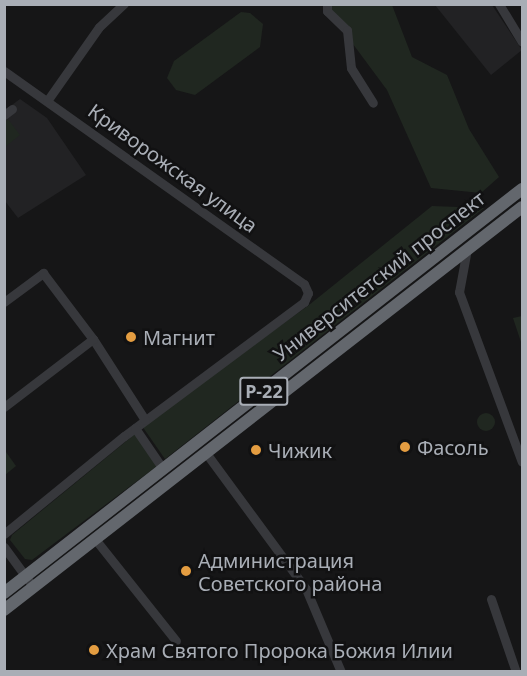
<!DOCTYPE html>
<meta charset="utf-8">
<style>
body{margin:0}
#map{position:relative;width:527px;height:676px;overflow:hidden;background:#161617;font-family:"Noto Sans",sans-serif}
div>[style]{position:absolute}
.built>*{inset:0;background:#222224}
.green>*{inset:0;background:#202720}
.round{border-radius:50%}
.minor>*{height:9px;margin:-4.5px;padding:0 4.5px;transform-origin:4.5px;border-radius:4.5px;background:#37383c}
.highway>*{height:12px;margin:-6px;padding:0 6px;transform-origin:6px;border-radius:6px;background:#63676d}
.dots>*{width:16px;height:16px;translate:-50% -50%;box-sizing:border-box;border:3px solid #111112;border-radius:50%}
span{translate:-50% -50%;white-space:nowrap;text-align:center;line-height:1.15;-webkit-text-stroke:5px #111112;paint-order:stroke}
.shield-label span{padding:2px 4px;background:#111112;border:2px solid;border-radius:4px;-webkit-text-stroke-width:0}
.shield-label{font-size:18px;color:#a9aeb6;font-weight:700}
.street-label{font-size:20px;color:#a9aeb6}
.poi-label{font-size:20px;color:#a9aeb6}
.left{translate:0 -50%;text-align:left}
.frame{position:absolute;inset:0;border:6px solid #a9aeb6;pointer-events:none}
</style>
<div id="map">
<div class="built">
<i style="clip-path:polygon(435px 5px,492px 5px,522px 50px,491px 75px)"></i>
<i style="clip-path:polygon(20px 99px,47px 118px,86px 175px,18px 218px,5px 201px,5px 110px)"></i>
</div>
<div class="green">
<i style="clip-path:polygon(324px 5px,392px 5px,412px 57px,447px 75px,469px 129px,499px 177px,481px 193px,431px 188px,387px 90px)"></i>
<i style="clip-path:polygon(241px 12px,250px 13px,263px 24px,260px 47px,195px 95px,176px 90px,167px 78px,174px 61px)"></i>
<i style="clip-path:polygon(8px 119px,20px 135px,5px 147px,5px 122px)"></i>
<i style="clip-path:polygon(432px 206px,484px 208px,165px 459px,142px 426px,309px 305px)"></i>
<i style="clip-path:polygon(522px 316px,522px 345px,513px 318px)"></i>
<i class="round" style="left:477px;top:413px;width:18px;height:18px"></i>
<i style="clip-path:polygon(135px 434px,157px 466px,32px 560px,25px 559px,10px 540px,12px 535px)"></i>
<i style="clip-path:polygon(6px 452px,16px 466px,5px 475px,4px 453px)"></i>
</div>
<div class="minor">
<i style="left:327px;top:4px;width:7px;rotate:90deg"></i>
<i style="left:327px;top:11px;width:28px;rotate:44deg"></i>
<i style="left:347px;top:30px;width:38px;rotate:84deg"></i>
<i style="left:351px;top:68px;width:41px;rotate:57.8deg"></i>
<i style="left:499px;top:4px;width:44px;rotate:58.8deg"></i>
<i style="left:4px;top:71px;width:368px;rotate:35.4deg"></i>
<i style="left:304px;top:284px;width:10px;rotate:66deg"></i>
<i style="left:308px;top:293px;width:10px;rotate:114deg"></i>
<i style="left:304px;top:302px;width:224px;rotate:143.3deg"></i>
<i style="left:124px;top:436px;width:155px;rotate:140.8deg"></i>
<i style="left:47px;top:101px;width:90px;rotate:-54.9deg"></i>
<i style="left:99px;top:27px;width:34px;rotate:-43deg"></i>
<i style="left:4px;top:115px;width:10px;rotate:-37deg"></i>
<i style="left:467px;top:249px;width:44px;rotate:100.5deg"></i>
<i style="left:459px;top:292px;width:181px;rotate:69.7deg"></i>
<i style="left:4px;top:302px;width:49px;rotate:-36.6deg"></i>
<i style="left:43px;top:273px;width:83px;rotate:52.9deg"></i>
<i style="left:93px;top:339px;width:96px;rotate:57.3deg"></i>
<i style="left:4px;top:407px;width:112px;rotate:-37.4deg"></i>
<i style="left:135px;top:428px;width:50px;rotate:55.7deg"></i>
<i style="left:206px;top:453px;width:169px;rotate:53.7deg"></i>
<i style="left:306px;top:589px;width:90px;rotate:67.1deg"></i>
<i style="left:95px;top:539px;width:130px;rotate:51.5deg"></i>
<i style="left:4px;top:547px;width:42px;rotate:53.7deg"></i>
<i style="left:491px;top:599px;width:77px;rotate:71.1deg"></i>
</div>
<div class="highway">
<i style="left:4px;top:593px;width:657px;rotate:-37.95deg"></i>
<i style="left:4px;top:610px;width:656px;rotate:-37.88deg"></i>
</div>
<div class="dots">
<i style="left:131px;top:337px;background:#e49d41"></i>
<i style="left:405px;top:447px;background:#e49d41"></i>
<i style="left:256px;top:450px;background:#e49d41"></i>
<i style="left:186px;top:571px;background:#e49d41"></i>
<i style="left:94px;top:650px;background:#e49d41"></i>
</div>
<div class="shield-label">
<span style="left:264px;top:391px">Р-22</span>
</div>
<div class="street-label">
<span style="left:173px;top:168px;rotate:36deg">Криворожская улица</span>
<span style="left:379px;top:276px;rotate:-38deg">Университетский проспект</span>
</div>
<div class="poi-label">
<span class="left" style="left:143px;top:337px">Магнит</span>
<span class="left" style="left:417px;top:447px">Фасоль</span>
<span class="left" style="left:268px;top:450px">Чижик</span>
<span class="left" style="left:198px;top:572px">Администрация<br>Советского района</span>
<span class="left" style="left:106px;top:650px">Храм Святого Пророка Божия Илии</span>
</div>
<div class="frame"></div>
</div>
